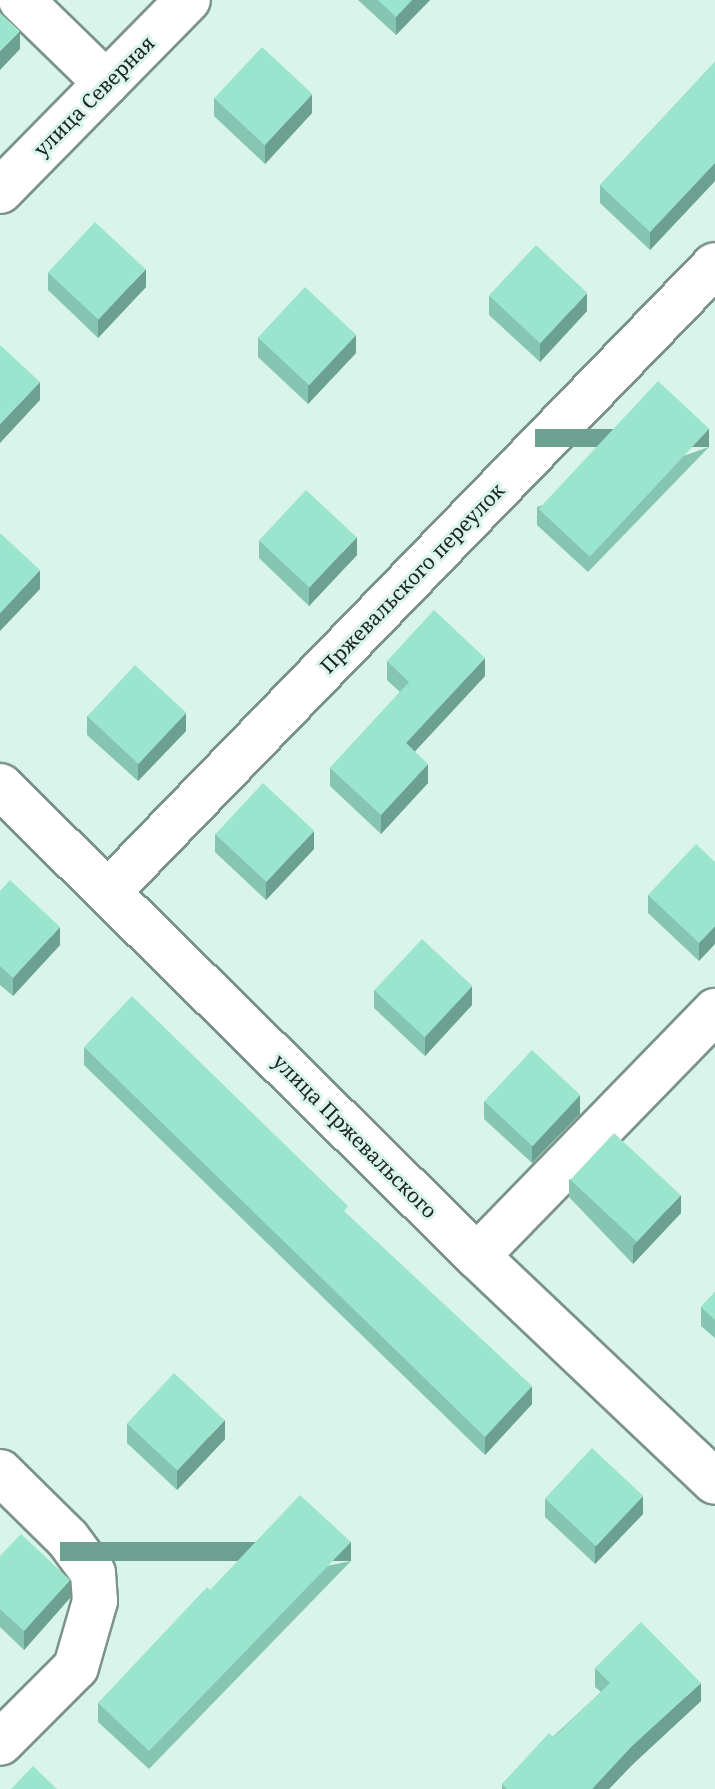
<!DOCTYPE html>
<meta charset="utf-8">
<style>
body{margin:0}
#map{position:relative;width:715px;height:1789px;overflow:hidden;background:#d9f4eb;font-family:"Noto Serif",serif}
div>[style]{position:absolute}
.roads{filter:drop-shadow(2px 0 #7b938b) drop-shadow(-2px 0 #7b938b) drop-shadow(0 2px #7b938b) drop-shadow(0 -2px #7b938b)}
.minor>*{height:44px;margin:-22px;padding:0 22px;transform-origin:22px;border-radius:22px;background:#fff}
.wall>*{inset:0;background:#85c5b1}
.shaded-wall>*{inset:0;background:#6ca090;transform-origin:0 0}
.building>*{inset:0;background:#9be5ce;transform-origin:0 0}
span{translate:-50% -50%;white-space:nowrap;text-align:center;line-height:1.15;-webkit-text-stroke:6px #d9f4eb;paint-order:stroke}
.street-label{font-size:20px;color:#1a2320}
</style>
<div id="map">
<div class="roads">
<div class="minor">
<i style="left:21px;top:0;width:119px;rotate:44.3deg"></i>
<i style="left:0;top:191px;width:268px;rotate:-45.5deg"></i>
<i style="left:0;top:786px;width:670px;rotate:44.58deg"></i>
<i style="left:477px;top:1256px;width:328px;rotate:43.5deg"></i>
<i style="left:109px;top:891px;width:871px;rotate:-45.93deg"></i>
<i style="left:477px;top:1256px;width:342px;rotate:-45.8deg"></i>
<i style="left:0;top:1472px;width:95px;rotate:44.6deg"></i>
<i style="left:68px;top:1539px;width:42px;rotate:53.7deg"></i>
<i style="left:93px;top:1573px;width:28px;rotate:86deg"></i>
<i style="left:95px;top:1601px;width:69px;rotate:106.1deg"></i>
<i style="left:76px;top:1667px;width:107px;rotate:135deg"></i>
</div>
</div>
<div class="wall">
<i style="clip-path:polygon(358px 0,430px 0,396px 35px)"></i>
<i style="clip-path:polygon(715px 62px,715px 181px,650px 250px,600px 203px,600px 185px)"></i>
<i style="clip-path:polygon(214px 98px,312px 113px,265px 164px,214px 116px)"></i>
<i style="clip-path:polygon(48px 272px,146px 287px,98px 338px,48px 290px)"></i>
<i style="clip-path:polygon(489px 296px,587px 311px,540px 362px,489px 315px)"></i>
<i style="clip-path:polygon(258px 338px,356px 353px,308px 404px,258px 357px)"></i>
<i style="clip-path:polygon(709px 447px,588px 572px,537px 525px,537px 507px)"></i>
<i style="clip-path:polygon(259px 540px,357px 555px,309px 606px,259px 558px)"></i>
<i style="clip-path:polygon(387px 661px,485px 676px,415px 751px,428px 783px,381px 834px,330px 786px,330px 768px,400px 692px,387px 680px)"></i>
<i style="clip-path:polygon(87px 716px,186px 731px,138px 781px,87px 735px)"></i>
<i style="clip-path:polygon(215px 834px,314px 849px,266px 900px,215px 852px)"></i>
<i style="clip-path:polygon(715px 862px,699px 961px,648px 913px,648px 895px)"></i>
<i style="clip-path:polygon(0 891px,60px 945px,13px 996px,0 985px)"></i>
<i style="clip-path:polygon(374px 990px,472px 1005px,425px 1056px,374px 1008px)"></i>
<i style="clip-path:polygon(84px 1047px,348px 1215px,532px 1404px,485px 1455px,84px 1065px)"></i>
<i style="clip-path:polygon(484px 1101px,580px 1114px,532px 1163px,484px 1119px)"></i>
<i style="clip-path:polygon(569px 1179px,681px 1213px,633px 1264px,569px 1197px)"></i>
<i style="clip-path:polygon(715px 1292px,715px 1338px,701px 1326px,701px 1307px)"></i>
<i style="clip-path:polygon(127px 1424px,225px 1439px,177px 1490px,127px 1443px)"></i>
<i style="clip-path:polygon(545px 1499px,643px 1514px,595px 1564px,545px 1517px)"></i>
<i style="clip-path:polygon(0 1556px,70px 1598px,24px 1650px,0 1627px)"></i>
<i style="clip-path:polygon(351px 1561px,149px 1769px,98px 1722px,98px 1703px,210px 1590px)"></i>
<i style="clip-path:polygon(595px 1668px,701px 1701px,632px 1765px,609px 1789px,502px 1789px,502px 1784px,601px 1692px,595px 1687px)"></i>
</div>
<div class="shaded-wall">
<i style="clip-path:polygon(412px 0,430px 0,396px 35px,396px 17px)"></i>
<i style="clip-path:polygon(20px 31px,20px 49px,0 70px,0 51px)"></i>
<i style="clip-path:polygon(312px 94px,312px 113px,265px 164px,265px 145px)"></i>
<i style="clip-path:polygon(715px 163px,715px 181px,650px 250px,650px 232px)"></i>
<i style="clip-path:polygon(146px 269px,146px 287px,98px 338px,98px 320px)"></i>
<i style="clip-path:polygon(587px 293px,587px 311px,540px 362px,540px 344px)"></i>
<i style="clip-path:polygon(356px 335px,356px 353px,308px 404px,308px 386px)"></i>
<i style="clip-path:polygon(40px 382px,40px 400px,0 443px,0 424px)"></i>
<i style="left:709px;top:429px;width:18px;height:174px;rotate:90deg"></i>
<i style="clip-path:polygon(357px 537px,357px 555px,309px 606px,309px 588px)"></i>
<i style="clip-path:polygon(40px 570px,40px 589px,0 631px,0 613px)"></i>
<i style="clip-path:polygon(485px 658px,485px 676px,406px 761px,406px 743px)"></i>
<i style="clip-path:polygon(186px 713px,186px 731px,138px 781px,138px 763px)"></i>
<i style="clip-path:polygon(428px 764px,428px 783px,381px 834px,381px 815px)"></i>
<i style="clip-path:polygon(314px 831px,314px 849px,266px 900px,266px 882px)"></i>
<i style="clip-path:polygon(715px 926px,715px 944px,699px 961px,699px 943px)"></i>
<i style="clip-path:polygon(60px 927px,60px 945px,13px 996px,13px 978px)"></i>
<i style="clip-path:polygon(472px 986px,472px 1005px,425px 1056px,425px 1037px)"></i>
<i style="clip-path:polygon(580px 1095px,580px 1114px,532px 1163px,532px 1145px)"></i>
<i style="clip-path:polygon(681px 1195px,681px 1213px,633px 1264px,633px 1246px)"></i>
<i style="clip-path:polygon(532px 1386px,532px 1404px,485px 1455px,485px 1437px)"></i>
<i style="clip-path:polygon(225px 1420px,225px 1439px,177px 1490px,177px 1471px)"></i>
<i style="clip-path:polygon(643px 1496px,643px 1514px,595px 1564px,595px 1546px)"></i>
<i style="left:351px;top:1542px;width:19px;height:291px;rotate:90deg"></i>
<i style="clip-path:polygon(70px 1580px,70px 1598px,24px 1650px,24px 1631px)"></i>
<i style="clip-path:polygon(701px 1683px,701px 1701px,632px 1765px,609px 1789px,592px 1789px,632px 1746px)"></i>
</div>
<div class="building">
<i style="clip-path:polygon(378px 0,412px 0,396px 17px)"></i>
<i style="clip-path:polygon(0 13px,20px 31px,0 51px)"></i>
<i style="left:262px;top:47px;width:69px;height:70px;rotate:43deg"></i>
<i style="clip-path:polygon(715px 62px,715px 163px,650px 232px,600px 185px)"></i>
<i style="left:95px;top:222px;width:69px;height:69px;rotate:43deg"></i>
<i style="left:536px;top:245px;width:70px;height:69px;rotate:43deg"></i>
<i style="left:305px;top:287px;width:70px;height:69px;rotate:43deg"></i>
<i style="clip-path:polygon(0 345px,40px 382px,0 424px)"></i>
<i style="left:658px;top:381px;width:70px;height:175px;rotate:43deg"></i>
<i style="left:306px;top:490px;width:69px;height:69px;rotate:43deg"></i>
<i style="clip-path:polygon(0 533px,40px 570px,0 613px)"></i>
<i style="clip-path:polygon(434px 610px,485px 658px,406px 743px,428px 764px,381px 815px,330px 768px,409px 682px,387px 661px)"></i>
<i style="left:135px;top:665px;width:70px;height:70px;rotate:43deg"></i>
<i style="left:263px;top:783px;width:70px;height:70px;rotate:43deg"></i>
<i style="clip-path:polygon(696px 844px,715px 862px,715px 926px,699px 943px,648px 895px)"></i>
<i style="clip-path:polygon(10px 880px,60px 927px,13px 978px,0 966px,0 891px)"></i>
<i style="left:422px;top:939px;width:69px;height:70px;rotate:43deg"></i>
<i style="clip-path:polygon(132px 996px,348px 1206px,344px 1211px,532px 1386px,485px 1437px,84px 1047px)"></i>
<i style="left:532px;top:1050px;width:66px;height:70px;rotate:43deg"></i>
<i style="left:614px;top:1133px;width:91px;height:64px;rotate:43deg"></i>
<i style="clip-path:polygon(715px 1292px,715px 1320px,701px 1307px)"></i>
<i style="left:174px;top:1373px;width:69px;height:69px;rotate:43deg"></i>
<i style="left:592px;top:1448px;width:70px;height:69px;rotate:43deg"></i>
<i style="clip-path:polygon(300px 1495px,351px 1542px,149px 1751px,98px 1703px,207px 1587px,210px 1590px)"></i>
<i style="clip-path:polygon(21px 1534px,70px 1580px,24px 1631px,0 1609px,0 1556px)"></i>
<i style="clip-path:polygon(641px 1622px,701px 1683px,632px 1746px,592px 1789px,507px 1789px,502px 1784px,549px 1733px,554px 1737px,610px 1683px,595px 1668px)"></i>
<i style="clip-path:polygon(33px 1766px,57px 1789px,11px 1789px)"></i>
</div>
<div class="street-label">
<span style="left:94px;top:96px;rotate:-45deg">улица Северная</span>
<span style="left:412px;top:578px;rotate:-46deg">Пржевальского переулок</span>
<span style="left:355px;top:1136px;rotate:45deg">улица Пржевальского</span>
</div>
</div>
